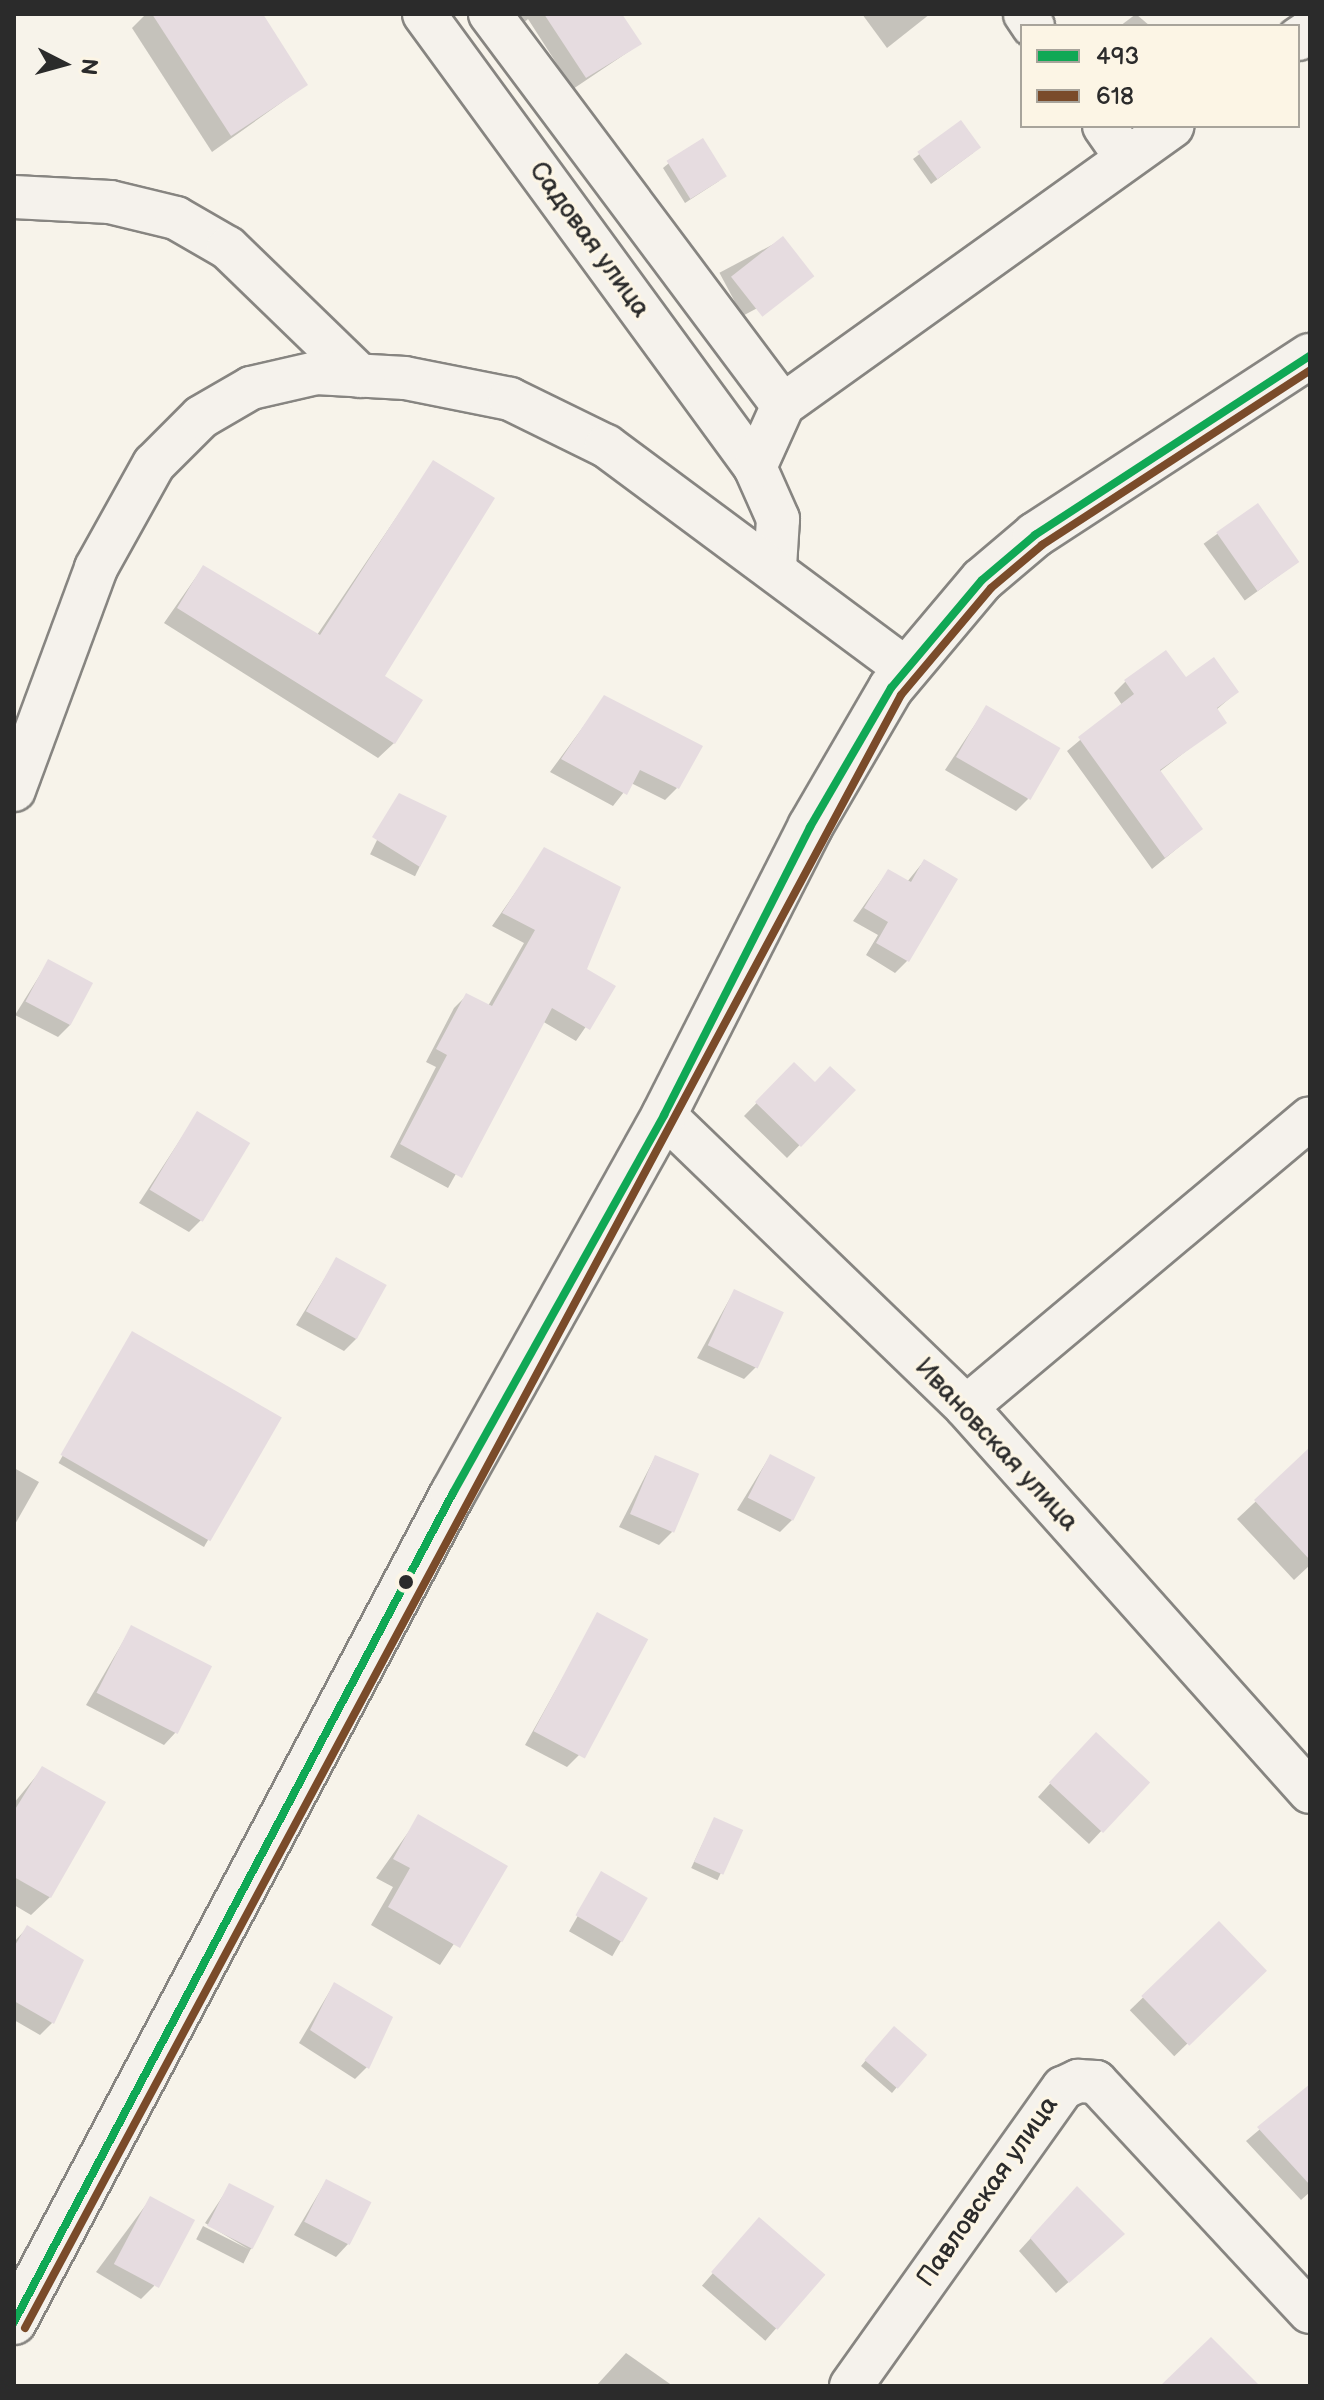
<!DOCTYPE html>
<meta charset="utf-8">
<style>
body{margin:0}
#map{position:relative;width:1324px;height:2400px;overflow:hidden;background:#f7f3ea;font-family:"Balsamiq Sans",sans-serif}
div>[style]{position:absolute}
.shadow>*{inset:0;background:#0003;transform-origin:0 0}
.building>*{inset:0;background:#e6dce0;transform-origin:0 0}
.roads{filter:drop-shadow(2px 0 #878581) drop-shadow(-2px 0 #878581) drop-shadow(0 2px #878581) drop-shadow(0 -2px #878581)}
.minor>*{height:42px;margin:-21px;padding:0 21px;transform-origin:21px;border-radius:21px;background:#f5f2ec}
.secondary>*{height:44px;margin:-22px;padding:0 22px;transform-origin:22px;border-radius:22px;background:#f5f2ec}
.bus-1>*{height:8px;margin:-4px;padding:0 4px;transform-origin:4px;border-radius:4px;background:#10a855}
.bus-2>*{height:8px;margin:-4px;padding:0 4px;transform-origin:4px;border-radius:4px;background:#7a4b2a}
.dots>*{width:22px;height:22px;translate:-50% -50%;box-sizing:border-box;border:4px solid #fcf5e5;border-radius:50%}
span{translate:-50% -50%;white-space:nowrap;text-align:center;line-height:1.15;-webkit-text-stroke:6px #fcf5e5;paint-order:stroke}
.street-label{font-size:26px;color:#2b2b2b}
.frame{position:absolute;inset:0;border:16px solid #2b2b2b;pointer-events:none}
.legend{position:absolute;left:1020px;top:24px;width:280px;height:104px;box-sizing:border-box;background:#fcf5e5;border:2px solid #a8a49b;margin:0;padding:10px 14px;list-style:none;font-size:24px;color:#2b2b2b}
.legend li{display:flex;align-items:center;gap:16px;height:40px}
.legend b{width:40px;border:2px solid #a8a49b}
.north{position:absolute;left:24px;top:24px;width:80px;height:80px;-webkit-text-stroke:6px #fcf5e5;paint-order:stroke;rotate:96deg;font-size:22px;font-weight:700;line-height:32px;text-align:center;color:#2b2b2b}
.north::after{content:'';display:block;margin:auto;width:28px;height:36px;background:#2b2b2b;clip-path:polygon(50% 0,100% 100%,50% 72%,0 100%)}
</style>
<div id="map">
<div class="shadow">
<i style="clip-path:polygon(146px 14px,260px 14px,306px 85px,212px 152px,132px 28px)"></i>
<i style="clip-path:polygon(511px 14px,620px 14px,640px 44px,573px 89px,528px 19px,519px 27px)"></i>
<i style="clip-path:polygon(862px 14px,930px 14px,887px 48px)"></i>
<i style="clip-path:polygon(1136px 14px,1150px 26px,1120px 26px)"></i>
<i style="clip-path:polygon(961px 123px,973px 153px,931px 184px,913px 159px)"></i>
<i style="clip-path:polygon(669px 163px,719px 181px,685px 203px,663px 168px)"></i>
<i style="left:783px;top:239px;width:49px;height:72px;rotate:62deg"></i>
<i style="clip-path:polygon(433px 463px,382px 677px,394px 743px,378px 758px,164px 623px,203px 567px,317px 635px)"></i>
<i style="left:1257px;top:505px;width:70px;height:66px;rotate:54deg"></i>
<i style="clip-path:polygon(1185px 680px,1237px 692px,1216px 710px,1224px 722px,1159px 772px,1201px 829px,1152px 869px,1067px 751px,1122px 705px,1114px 693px,1126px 681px)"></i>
<i style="clip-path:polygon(605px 697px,677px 788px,665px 800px,631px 783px,613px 806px,550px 772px)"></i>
<i style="clip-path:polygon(986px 708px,1028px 799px,1016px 811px,945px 770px)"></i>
<i style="left:399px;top:795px;width:50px;height:66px;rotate:26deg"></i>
<i style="clip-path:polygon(545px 850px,584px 970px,613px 987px,576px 1041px,542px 1021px,448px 1188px,390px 1157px,436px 1067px,426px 1062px,454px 1008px,466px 996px,488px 1006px,524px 943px,492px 926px)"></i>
<i style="clip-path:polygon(924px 861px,907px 961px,895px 973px,866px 955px,878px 935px,853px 921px,888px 871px,907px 882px)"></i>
<i style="clip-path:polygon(48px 962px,70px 1025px,58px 1037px,15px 1015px)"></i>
<i style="clip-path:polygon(794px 1065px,815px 1085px,853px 1090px,787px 1158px,744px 1116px)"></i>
<i style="clip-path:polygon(197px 1114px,201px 1220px,189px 1232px,139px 1203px)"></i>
<i style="clip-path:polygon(336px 1260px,356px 1339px,344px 1351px,296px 1325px)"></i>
<i style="clip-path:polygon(734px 1291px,756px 1367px,744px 1379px,697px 1358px)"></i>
<i style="left:133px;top:1334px;width:168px;height:149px;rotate:30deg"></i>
<i style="clip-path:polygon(770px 1456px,792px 1520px,780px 1532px,737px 1510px)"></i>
<i style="clip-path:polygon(655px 1457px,672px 1532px,659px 1545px,619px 1527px)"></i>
<i style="clip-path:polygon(1299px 1461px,1310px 1473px,1310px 1565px,1294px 1580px,1237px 1519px)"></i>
<i style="clip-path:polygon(14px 1468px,39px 1482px,14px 1526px)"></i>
<i style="clip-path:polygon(598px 1615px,579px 1755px,567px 1767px,525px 1745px)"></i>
<i style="clip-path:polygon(131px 1628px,176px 1732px,164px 1745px,86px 1705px)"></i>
<i style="clip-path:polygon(1084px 1746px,1147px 1782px,1089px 1844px,1038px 1797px)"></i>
<i style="clip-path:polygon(42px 1769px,50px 1897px,31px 1915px,14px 1905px,14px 1803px)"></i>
<i style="clip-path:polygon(419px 1817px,505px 1866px,440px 1965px,371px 1925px,393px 1887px,376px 1878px)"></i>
<i style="left:714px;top:1819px;width:29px;height:54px;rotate:25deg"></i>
<i style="left:602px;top:1874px;width:50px;height:66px;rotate:30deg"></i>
<i style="left:1219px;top:1924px;width:64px;height:124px;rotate:46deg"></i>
<i style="clip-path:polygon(27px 1928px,52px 2023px,40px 2035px,14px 2020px,14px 1942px)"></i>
<i style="clip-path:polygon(334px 1984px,367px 2067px,355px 2079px,299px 2043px)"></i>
<i style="clip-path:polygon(888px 2034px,897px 2087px,892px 2093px,861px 2066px)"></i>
<i style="clip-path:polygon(1310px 2087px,1310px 2192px,1301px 2200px,1246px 2141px)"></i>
<i style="clip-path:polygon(326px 2181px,348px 2244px,336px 2257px,294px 2235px)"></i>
<i style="clip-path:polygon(230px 2185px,252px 2248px,250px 2250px,205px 2223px)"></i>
<i style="clip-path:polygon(151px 2198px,154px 2286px,141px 2299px,96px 2272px)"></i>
<i style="clip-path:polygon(1065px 2201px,1110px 2246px,1056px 2293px,1019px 2251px)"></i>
<i style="left:759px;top:2220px;width:84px;height:87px;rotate:41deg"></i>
<i style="left:203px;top:2226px;width:53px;height:15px;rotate:27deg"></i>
<i style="clip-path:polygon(626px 2353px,673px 2386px,596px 2386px)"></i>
</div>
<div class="building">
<i style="clip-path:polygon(152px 14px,263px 14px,308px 85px,231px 136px)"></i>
<i style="clip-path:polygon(544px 14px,622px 14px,642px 44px,586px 78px)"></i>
<i style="left:961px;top:120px;width:34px;height:54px;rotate:54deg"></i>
<i style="left:703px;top:138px;width:45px;height:43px;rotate:58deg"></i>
<i style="left:783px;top:236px;width:51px;height:66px;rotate:52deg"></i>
<i style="clip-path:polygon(433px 460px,495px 498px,385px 676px,423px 700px,395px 744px,177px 608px,203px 565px,320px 635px)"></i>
<i style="left:1258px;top:503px;width:72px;height:51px;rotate:55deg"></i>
<i style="clip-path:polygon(1166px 650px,1186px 677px,1214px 657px,1239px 692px,1217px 708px,1227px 723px,1160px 770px,1203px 829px,1165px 858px,1078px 737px,1134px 694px,1124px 680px)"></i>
<i style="clip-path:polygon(604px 695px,703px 746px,679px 789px,640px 770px,627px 795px,561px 759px)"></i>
<i style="left:986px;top:705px;width:86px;height:60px;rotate:30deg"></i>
<i style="clip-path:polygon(399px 793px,447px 816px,420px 867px,372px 837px)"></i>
<i style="clip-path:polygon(544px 847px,621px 887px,587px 969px,616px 986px,590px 1030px,552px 1008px,462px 1178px,400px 1144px,447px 1055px,436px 1049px,466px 993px,492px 1006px,535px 930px,502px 913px)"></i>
<i style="clip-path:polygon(924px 859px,958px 879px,909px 962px,876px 943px,888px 922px,864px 908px,888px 869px,911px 882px)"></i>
<i style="left:48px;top:959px;width:51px;height:48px;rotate:28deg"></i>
<i style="clip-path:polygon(794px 1062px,815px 1082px,830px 1066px,856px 1090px,801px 1147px,755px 1102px)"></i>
<i style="left:197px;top:1111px;width:62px;height:92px;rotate:31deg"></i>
<i style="left:336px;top:1257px;width:58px;height:62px;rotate:29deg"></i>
<i style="left:734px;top:1289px;width:55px;height:62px;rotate:25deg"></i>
<i style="left:132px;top:1331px;width:173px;height:143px;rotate:30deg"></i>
<i style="clip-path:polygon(1310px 1447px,1310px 1560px,1254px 1500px)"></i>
<i style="left:770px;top:1454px;width:51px;height:49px;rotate:27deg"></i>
<i style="left:655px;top:1455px;width:48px;height:64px;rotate:23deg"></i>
<i style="left:597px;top:1612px;width:58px;height:135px;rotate:28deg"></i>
<i style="left:131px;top:1625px;width:91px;height:76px;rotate:27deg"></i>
<i style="left:1096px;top:1732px;width:74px;height:69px;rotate:43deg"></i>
<i style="clip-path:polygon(42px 1766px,106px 1802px,51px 1898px,14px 1877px,14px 1811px)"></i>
<i style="clip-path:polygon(418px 1814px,508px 1866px,460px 1948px,388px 1907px,410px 1868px,393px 1859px)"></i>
<i style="left:714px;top:1817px;width:32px;height:49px;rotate:24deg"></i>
<i style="left:601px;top:1871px;width:54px;height:51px;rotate:30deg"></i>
<i style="left:1219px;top:1921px;width:69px;height:108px;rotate:46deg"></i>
<i style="clip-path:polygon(27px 1925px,84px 1960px,54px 2024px,14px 2001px,14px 1947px)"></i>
<i style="clip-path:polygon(334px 1982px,393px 2017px,369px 2069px,310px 2030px)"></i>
<i style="left:894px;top:2026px;width:44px;height:45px;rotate:41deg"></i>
<i style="clip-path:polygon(1310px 2084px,1310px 2185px,1257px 2127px)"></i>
<i style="left:326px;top:2179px;width:51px;height:48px;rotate:27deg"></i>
<i style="left:229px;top:2183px;width:51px;height:48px;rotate:27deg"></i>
<i style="clip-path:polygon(1077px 2186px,1125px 2234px,1069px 2283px,1030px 2238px)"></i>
<i style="left:150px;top:2196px;width:51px;height:77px;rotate:28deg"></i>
<i style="left:759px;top:2217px;width:88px;height:73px;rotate:41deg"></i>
<i style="clip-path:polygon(1211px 2337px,1260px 2386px,1160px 2386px)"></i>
</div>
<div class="roads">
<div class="minor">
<i style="left:424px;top:14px;width:561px;rotate:53.84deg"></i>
<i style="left:755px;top:467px;width:57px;rotate:66.1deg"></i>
<i style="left:778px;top:519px;width:48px;rotate:93.6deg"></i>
<i style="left:490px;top:14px;width:489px;rotate:53.2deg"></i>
<i style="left:1025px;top:14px;width:14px;rotate:56deg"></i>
<i style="left:1298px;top:39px;width:14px;rotate:-34deg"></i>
<i style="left:1104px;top:126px;width:38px;rotate:55deg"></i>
<i style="left:14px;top:197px;width:96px;rotate:3deg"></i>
<i style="left:110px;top:202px;width:68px;rotate:13.6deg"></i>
<i style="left:176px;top:218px;width:60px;rotate:30deg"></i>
<i style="left:228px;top:248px;width:184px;rotate:44.1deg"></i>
<i style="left:755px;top:467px;width:68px;rotate:-65.7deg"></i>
<i style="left:783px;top:405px;width:479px;rotate:-35.6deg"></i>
<i style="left:14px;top:790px;width:237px;rotate:-69.7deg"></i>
<i style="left:96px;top:568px;width:119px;rotate:-60.9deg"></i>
<i style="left:154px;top:464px;width:66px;rotate:-45deg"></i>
<i style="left:201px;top:417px;width:58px;rotate:-30.1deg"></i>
<i style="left:251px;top:388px;width:67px;rotate:-13deg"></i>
<i style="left:316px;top:373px;width:89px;rotate:3.2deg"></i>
<i style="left:405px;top:378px;width:107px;rotate:11.3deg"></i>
<i style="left:510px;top:399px;width:107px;rotate:26.1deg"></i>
<i style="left:606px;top:446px;width:374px;rotate:36.6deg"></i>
<i style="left:664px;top:1115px;width:420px;rotate:44deg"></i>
<i style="left:966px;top:1407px;width:516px;rotate:48.22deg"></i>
<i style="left:966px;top:1407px;width:449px;rotate:-40deg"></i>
<i style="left:851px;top:2386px;width:366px;rotate:-54.6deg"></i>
<i style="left:1063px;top:2088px;width:17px;rotate:-25deg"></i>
<i style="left:1078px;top:2081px;width:18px;rotate:3deg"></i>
<i style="left:1096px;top:2082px;width:314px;rotate:47.1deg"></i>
</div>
<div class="secondary">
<i style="left:14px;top:2322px;width:938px;rotate:-62.1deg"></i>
<i style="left:453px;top:1493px;width:433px;rotate:-60.8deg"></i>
<i style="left:664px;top:1115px;width:323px;rotate:-63.1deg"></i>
<i style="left:810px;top:827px;width:161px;rotate:-59.8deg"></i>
<i style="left:891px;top:688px;width:141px;rotate:-49.9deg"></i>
<i style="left:982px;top:580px;width:70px;rotate:-40.3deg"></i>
<i style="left:1035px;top:535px;width:328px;rotate:-33.1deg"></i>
</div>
</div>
<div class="bus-1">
<i style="left:14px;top:2322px;width:938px;rotate:-62.1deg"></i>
<i style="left:453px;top:1493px;width:433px;rotate:-60.8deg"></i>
<i style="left:664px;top:1115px;width:323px;rotate:-63.1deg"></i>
<i style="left:810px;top:827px;width:161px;rotate:-59.8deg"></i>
<i style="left:891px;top:688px;width:141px;rotate:-49.9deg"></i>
<i style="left:982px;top:580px;width:70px;rotate:-40.3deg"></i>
<i style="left:1035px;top:535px;width:328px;rotate:-33.1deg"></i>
</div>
<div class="bus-2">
<i style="left:25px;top:2328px;width:1853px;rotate:-61.79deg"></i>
<i style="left:901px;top:695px;width:140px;rotate:-49.9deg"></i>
<i style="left:991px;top:588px;width:67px;rotate:-40.1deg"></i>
<i style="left:1042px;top:545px;width:320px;rotate:-33.1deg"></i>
</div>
<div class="dots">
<i style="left:406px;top:1582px;background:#2b2b2b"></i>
</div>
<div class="street-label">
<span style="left:589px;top:240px;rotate:54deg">Садовая улица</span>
<span style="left:996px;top:1445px;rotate:47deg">Ивановская улица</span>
<span style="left:988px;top:2192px;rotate:-55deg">Павловская улица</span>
</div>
<div class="frame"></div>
<ul class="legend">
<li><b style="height:10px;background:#10a855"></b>493</li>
<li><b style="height:10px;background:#7a4b2a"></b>618</li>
</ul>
<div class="north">N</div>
</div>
